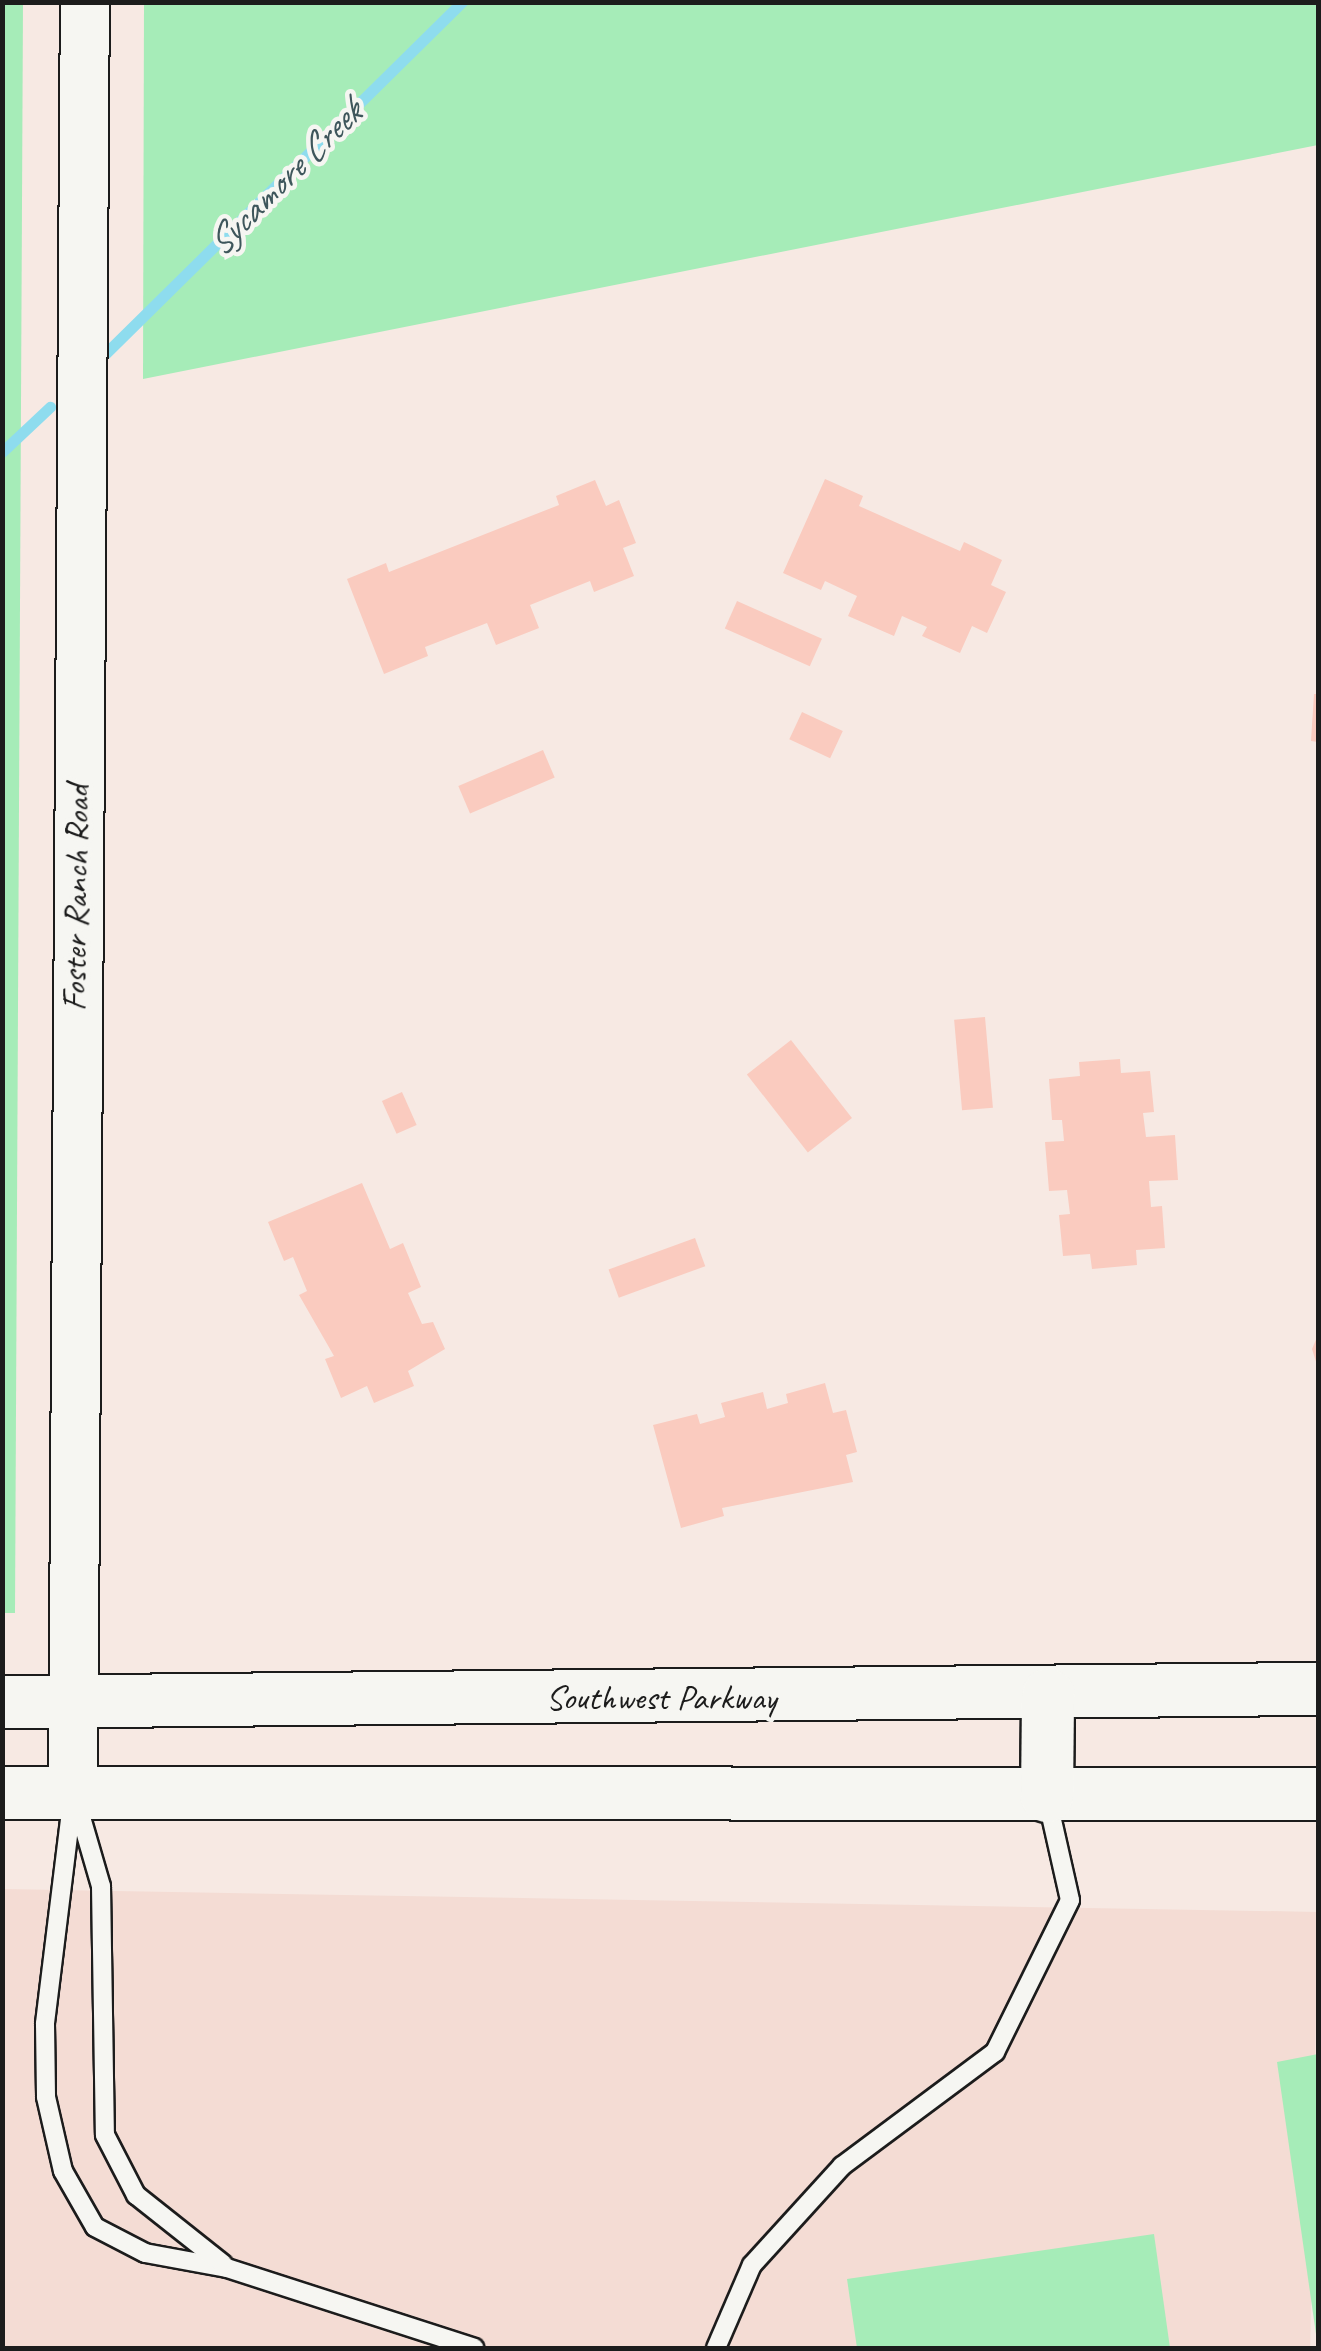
<!DOCTYPE html>
<style>
body{margin:0}
#map{position:relative;width:1321px;height:2351px;overflow:hidden;background:#f7e9e3;font-family:Caveat,sans-serif}
div>[style]{position:absolute}
.built>*{inset:0;background:#f4dcd4;transform-origin:0 0}
.green>*{inset:0;background:#a6ecb8}
.stream>*{height:11px;margin:-5.5px;padding:0 5.5px;transform-origin:5.5px;border-radius:5.5px;background:#8edcee}
.building>*{inset:0;background:#facbbf;transform-origin:0 0}
.roads{filter:drop-shadow(2px 0 #1c1c1c) drop-shadow(-2px 0 #1c1c1c) drop-shadow(0 2px #1c1c1c) drop-shadow(0 -2px #1c1c1c)}
.service>*{height:18px;margin:-9px;padding:0 9px;transform-origin:9px;border-radius:9px;background:#f6f6f2}
.tertiary>*{height:48px;margin:-24px;padding:0 24px;transform-origin:24px;border-radius:24px;background:#f6f6f2}
.secondary>*{height:52px;margin:-26px;padding:0 26px;transform-origin:26px;border-radius:26px;background:#f6f6f2}
span{translate:-50% -50%;white-space:nowrap;text-align:center;line-height:1.15;-webkit-text-stroke:9px #f6f6f2;paint-order:stroke}
.street-label{font-size:35px;color:#1c1c1c}
.water-label{font-size:38px;color:#3e565b;font-style:italic}
.frame{position:absolute;inset:0;border:5px solid #1c1c1c;pointer-events:none}
</style>
<div id="map">
<div class="built">
<i style="left:3px;top:1889px;width:1315px;height:459px;rotate:1deg"></i>
</div>
<div class="green">
<i style="clip-path:polygon(23px 2px,15px 1613px,3px 1613px,2px 3px)"></i>
<i style="clip-path:polygon(144px 3px,1318px 3px,1318px 145px,143px 379px)"></i>
<i style="clip-path:polygon(1318px 2054px,1318px 2348px,1277px 2062px)"></i>
<i style="clip-path:polygon(1154px 2234px,1170px 2348px,857px 2348px,847px 2279px)"></i>
</div>
<div class="stream">
<i style="left:106px;top:353px;width:500px;rotate:-44.6deg"></i>
<i style="left:2px;top:452px;width:66px;rotate:-43.2deg"></i>
</div>
<div class="building">
<i style="clip-path:polygon(825px 479px,863px 496px,859px 506px,960px 551px,964px 542px,1002px 560px,991px 585px,1006px 592px,987px 633px,972px 626px,960px 653px,922px 636px,927px 627px,902px 616px,894px 636px,848px 616px,857px 596px,825px 581px,821px 590px,783px 573px)"></i>
<i style="clip-path:polygon(595px 480px,606px 506px,619px 500px,636px 543px,623px 548px,634px 576px,594px 592px,590px 581px,530px 605px,539px 628px,496px 645px,487px 623px,425px 647px,428px 656px,384px 674px,347px 579px,386px 563px,389px 572px,559px 505px,556px 496px)"></i>
<i style="left:737px;top:601px;width:93px;height:30px;rotate:24deg"></i>
<i style="clip-path:polygon(1314px 694px,1318px 694px,1318px 742px,1311px 741px)"></i>
<i style="left:802px;top:712px;width:45px;height:30px;rotate:25deg"></i>
<i style="left:543px;top:750px;width:30px;height:92px;rotate:67deg"></i>
<i style="left:985px;top:1017px;width:91px;height:31px;rotate:85deg"></i>
<i style="left:791px;top:1040px;width:99px;height:56px;rotate:52deg"></i>
<i style="clip-path:polygon(1120px 1059px,1121px 1073px,1150px 1071px,1154px 1112px,1143px 1113px,1146px 1137px,1175px 1135px,1178px 1180px,1149px 1181px,1151px 1207px,1162px 1206px,1165px 1248px,1136px 1250px,1137px 1265px,1092px 1269px,1090px 1254px,1063px 1256px,1059px 1215px,1070px 1214px,1067px 1190px,1049px 1191px,1045px 1142px,1064px 1141px,1062px 1120px,1052px 1120px,1049px 1079px,1080px 1076px,1079px 1062px)"></i>
<i style="left:402px;top:1092px;width:36px;height:22px;rotate:66deg"></i>
<i style="clip-path:polygon(362px 1183px,390px 1249px,403px 1243px,421px 1287px,408px 1293px,422px 1324px,433px 1322px,445px 1349px,408px 1371px,414px 1386px,374px 1403px,367px 1386px,341px 1398px,325px 1359px,334px 1356px,299px 1295px,307px 1291px,293px 1257px,284px 1261px,268px 1222px)"></i>
<i style="left:695px;top:1238px;width:30px;height:92px;rotate:70deg"></i>
<i style="clip-path:polygon(1318px 1335px,1318px 1368px,1312px 1349px)"></i>
<i style="clip-path:polygon(825px 1383px,833px 1413px,846px 1410px,857px 1452px,846px 1455px,853px 1482px,722px 1508px,724px 1516px,681px 1528px,653px 1425px,697px 1414px,700px 1424px,725px 1417px,721px 1403px,763px 1392px,767px 1409px,788px 1403px,786px 1394px)"></i>
</div>
<div class="roads">
<div class="service">
<i style="left:73px;top:1795px;width:231px;rotate:97deg"></i>
<i style="left:45px;top:2024px;width:73px;rotate:89.2deg"></i>
<i style="left:46px;top:2097px;width:76px;rotate:77.1deg"></i>
<i style="left:63px;top:2171px;width:64px;rotate:60.3deg"></i>
<i style="left:95px;top:2227px;width:56px;rotate:27.5deg"></i>
<i style="left:145px;top:2253px;width:83px;rotate:10.4deg"></i>
<i style="left:227px;top:2268px;width:260px;rotate:17.9deg"></i>
<i style="left:76px;top:1800px;width:90px;rotate:73.8deg"></i>
<i style="left:101px;top:1886px;width:249px;rotate:89.1deg"></i>
<i style="left:105px;top:2135px;width:68px;rotate:62.7deg"></i>
<i style="left:136px;top:2195px;width:111px;rotate:38.4deg"></i>
<i style="left:716px;top:2348px;width:90px;rotate:-66.6deg"></i>
<i style="left:752px;top:2265px;width:134px;rotate:-47.7deg"></i>
<i style="left:842px;top:2166px;width:191px;rotate:-36.7deg"></i>
<i style="left:995px;top:2052px;width:169px;rotate:-63.7deg"></i>
<i style="left:1070px;top:1900px;width:105px;rotate:-102.7deg"></i>
</div>
<div class="tertiary">
<i style="left:73px;top:1793px;width:1791px;rotate:-89.62deg"></i>
</div>
<div class="secondary">
<i style="left:2px;top:1702px;width:1316px;rotate:-0.57deg"></i>
<i style="left:2px;top:1793px;width:1316px;rotate:0.04deg"></i>
<i style="left:1047px;top:1796px;width:101px;rotate:-89.4deg"></i>
</div>
</div>
<div class="street-label">
<span style="left:76px;top:898px;rotate:-89deg">Foster Ranch Road</span>
<span style="left:661px;top:1698px">Southwest Parkway</span>
</div>
<div class="water-label">
<span style="left:284px;top:178px;rotate:-45deg">Sycamore Creek</span>
</div>
<div class="frame"></div>
</div>
